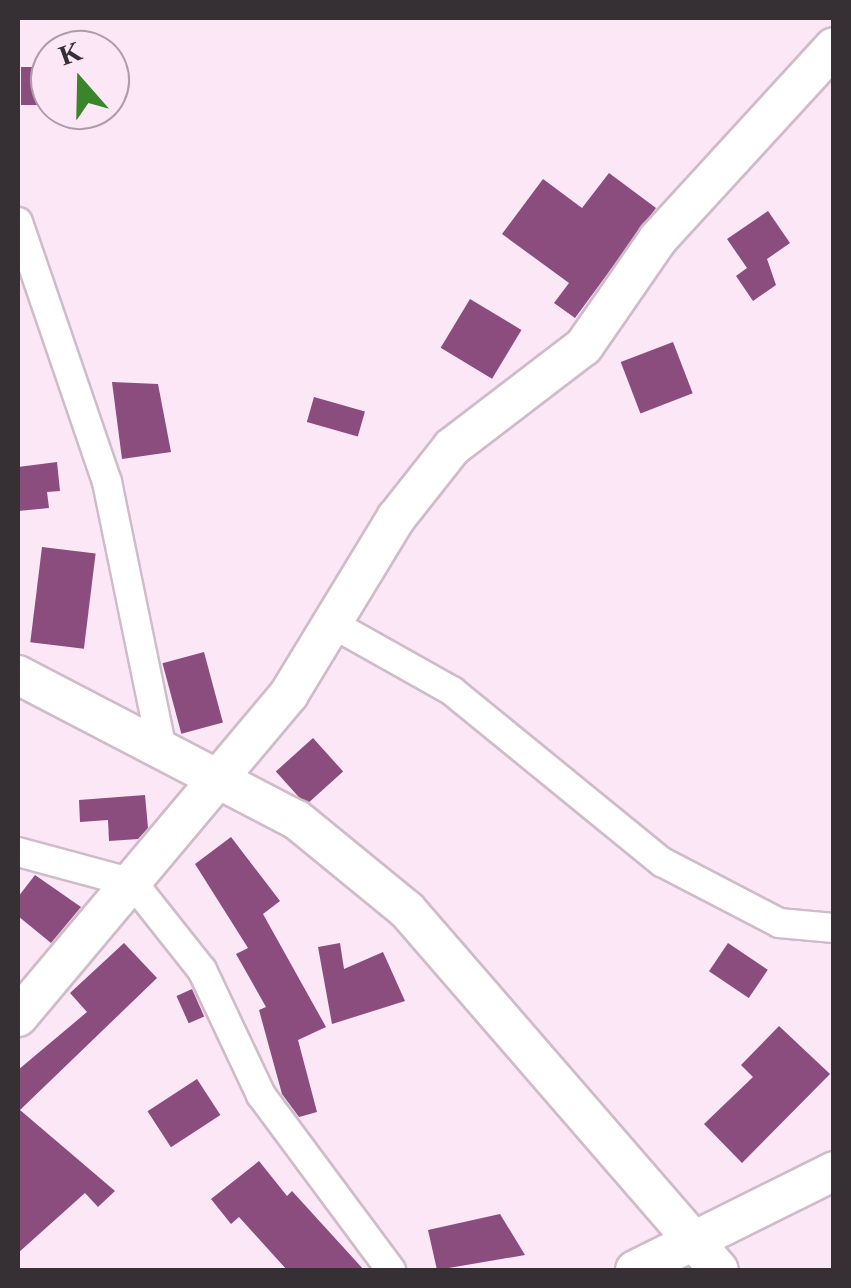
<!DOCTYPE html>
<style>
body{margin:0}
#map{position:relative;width:851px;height:1288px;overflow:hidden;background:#fbe7f6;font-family:"Times New Roman",serif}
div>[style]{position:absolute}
.building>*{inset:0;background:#8b4c7e;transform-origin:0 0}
.roads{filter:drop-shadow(2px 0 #cfbbc9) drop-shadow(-2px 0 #cfbbc9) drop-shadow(0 2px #cfbbc9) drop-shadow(0 -2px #cfbbc9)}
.street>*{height:28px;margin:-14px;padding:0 14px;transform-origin:14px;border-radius:14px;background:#fff}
.secondary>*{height:38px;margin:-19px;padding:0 19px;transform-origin:19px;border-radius:19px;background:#fff}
span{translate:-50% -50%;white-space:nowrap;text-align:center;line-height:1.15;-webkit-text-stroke:10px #fbe7f6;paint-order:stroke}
.frame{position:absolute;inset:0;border:20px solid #362f34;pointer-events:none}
.north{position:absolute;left:30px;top:30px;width:100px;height:100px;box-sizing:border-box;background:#fbe7f6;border:2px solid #ac9da8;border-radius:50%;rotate:340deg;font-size:28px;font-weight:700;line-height:40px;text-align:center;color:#362f34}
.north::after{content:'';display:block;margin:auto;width:35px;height:45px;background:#3a842b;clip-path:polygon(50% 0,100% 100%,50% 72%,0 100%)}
</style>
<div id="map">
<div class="building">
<i style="left:50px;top:67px;width:38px;height:29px;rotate:90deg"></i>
<i style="clip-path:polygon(609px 173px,656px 208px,575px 318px,554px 303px,569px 283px,502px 234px,543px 179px,582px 208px)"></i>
<i style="clip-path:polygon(768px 211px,790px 243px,767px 259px,776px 285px,753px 301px,736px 276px,747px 268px,727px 239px)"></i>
<i style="left:470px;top:299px;width:60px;height:57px;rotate:31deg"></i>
<i style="left:673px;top:342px;width:55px;height:56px;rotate:69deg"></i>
<i style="clip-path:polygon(112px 382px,158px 384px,171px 452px,122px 459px)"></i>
<i style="left:314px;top:397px;width:53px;height:26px;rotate:16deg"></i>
<i style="clip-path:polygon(57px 462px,60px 491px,47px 492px,49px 508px,18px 511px,18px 467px)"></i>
<i style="left:42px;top:547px;width:54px;height:96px;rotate:7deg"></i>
<i style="left:204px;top:652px;width:73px;height:43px;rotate:75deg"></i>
<i style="left:313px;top:738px;width:45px;height:50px;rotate:48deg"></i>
<i style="clip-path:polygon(145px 795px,148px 828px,138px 839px,109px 841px,108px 820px,80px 822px,79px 800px)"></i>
<i style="clip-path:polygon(231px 837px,280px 901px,263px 914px,326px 1027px,298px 1040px,317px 1112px,299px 1117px,282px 1094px,259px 1010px,266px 1007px,236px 954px,248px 948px,195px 864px)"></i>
<i style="clip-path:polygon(35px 875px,81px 907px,51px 943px,18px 916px,18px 897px)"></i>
<i style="clip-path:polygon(124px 943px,157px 978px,20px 1110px,115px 1191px,98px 1207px,85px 1193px,18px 1253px,18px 1070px,87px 1012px,70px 993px)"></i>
<i style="clip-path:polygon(340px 943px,344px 969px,383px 952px,405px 1001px,332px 1024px,318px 947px)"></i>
<i style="left:728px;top:943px;width:48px;height:34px;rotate:34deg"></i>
<i style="left:192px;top:989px;width:30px;height:17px;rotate:66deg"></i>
<i style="clip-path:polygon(779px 1026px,830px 1074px,742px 1163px,704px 1124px,753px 1077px,741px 1065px)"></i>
<i style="left:197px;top:1079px;width:43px;height:59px;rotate:57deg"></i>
<i style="clip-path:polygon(259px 1161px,287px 1196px,292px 1191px,364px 1270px,287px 1270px,239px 1217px,231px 1224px,211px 1199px)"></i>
<i style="clip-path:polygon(500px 1214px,525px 1255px,437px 1270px,428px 1230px)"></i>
</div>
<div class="roads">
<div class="street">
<i style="left:18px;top:222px;width:275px;rotate:71.1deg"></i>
<i style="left:107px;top:482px;width:274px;rotate:78.4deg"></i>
<i style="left:331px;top:623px;width:139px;rotate:29.3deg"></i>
<i style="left:452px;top:691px;width:271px;rotate:39.2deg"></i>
<i style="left:662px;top:862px;width:132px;rotate:27.5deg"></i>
<i style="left:779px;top:923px;width:55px;rotate:5.2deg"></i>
<i style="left:18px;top:852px;width:119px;rotate:15.1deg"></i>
<i style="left:133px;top:883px;width:111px;rotate:51.6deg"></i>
<i style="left:202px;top:970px;width:138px;rotate:64.7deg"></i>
<i style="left:261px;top:1095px;width:218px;rotate:53.4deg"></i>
</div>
<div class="secondary">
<i style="left:18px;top:675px;width:314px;rotate:27.5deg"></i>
<i style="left:297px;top:820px;width:142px;rotate:39.3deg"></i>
<i style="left:407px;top:910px;width:476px;rotate:49.1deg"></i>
<i style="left:18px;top:1017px;width:422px;rotate:-50deg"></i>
<i style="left:289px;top:694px;width:206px;rotate:-58.7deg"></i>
<i style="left:396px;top:518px;width:90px;rotate:-51.7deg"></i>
<i style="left:452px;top:447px;width:166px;rotate:-37.4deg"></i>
<i style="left:584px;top:346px;width:130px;rotate:-55.3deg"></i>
<i style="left:658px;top:239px;width:260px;rotate:-47.5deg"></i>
<i style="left:635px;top:1270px;width:222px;rotate:-26.4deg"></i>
</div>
</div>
<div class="frame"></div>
<div class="north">K</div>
</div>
